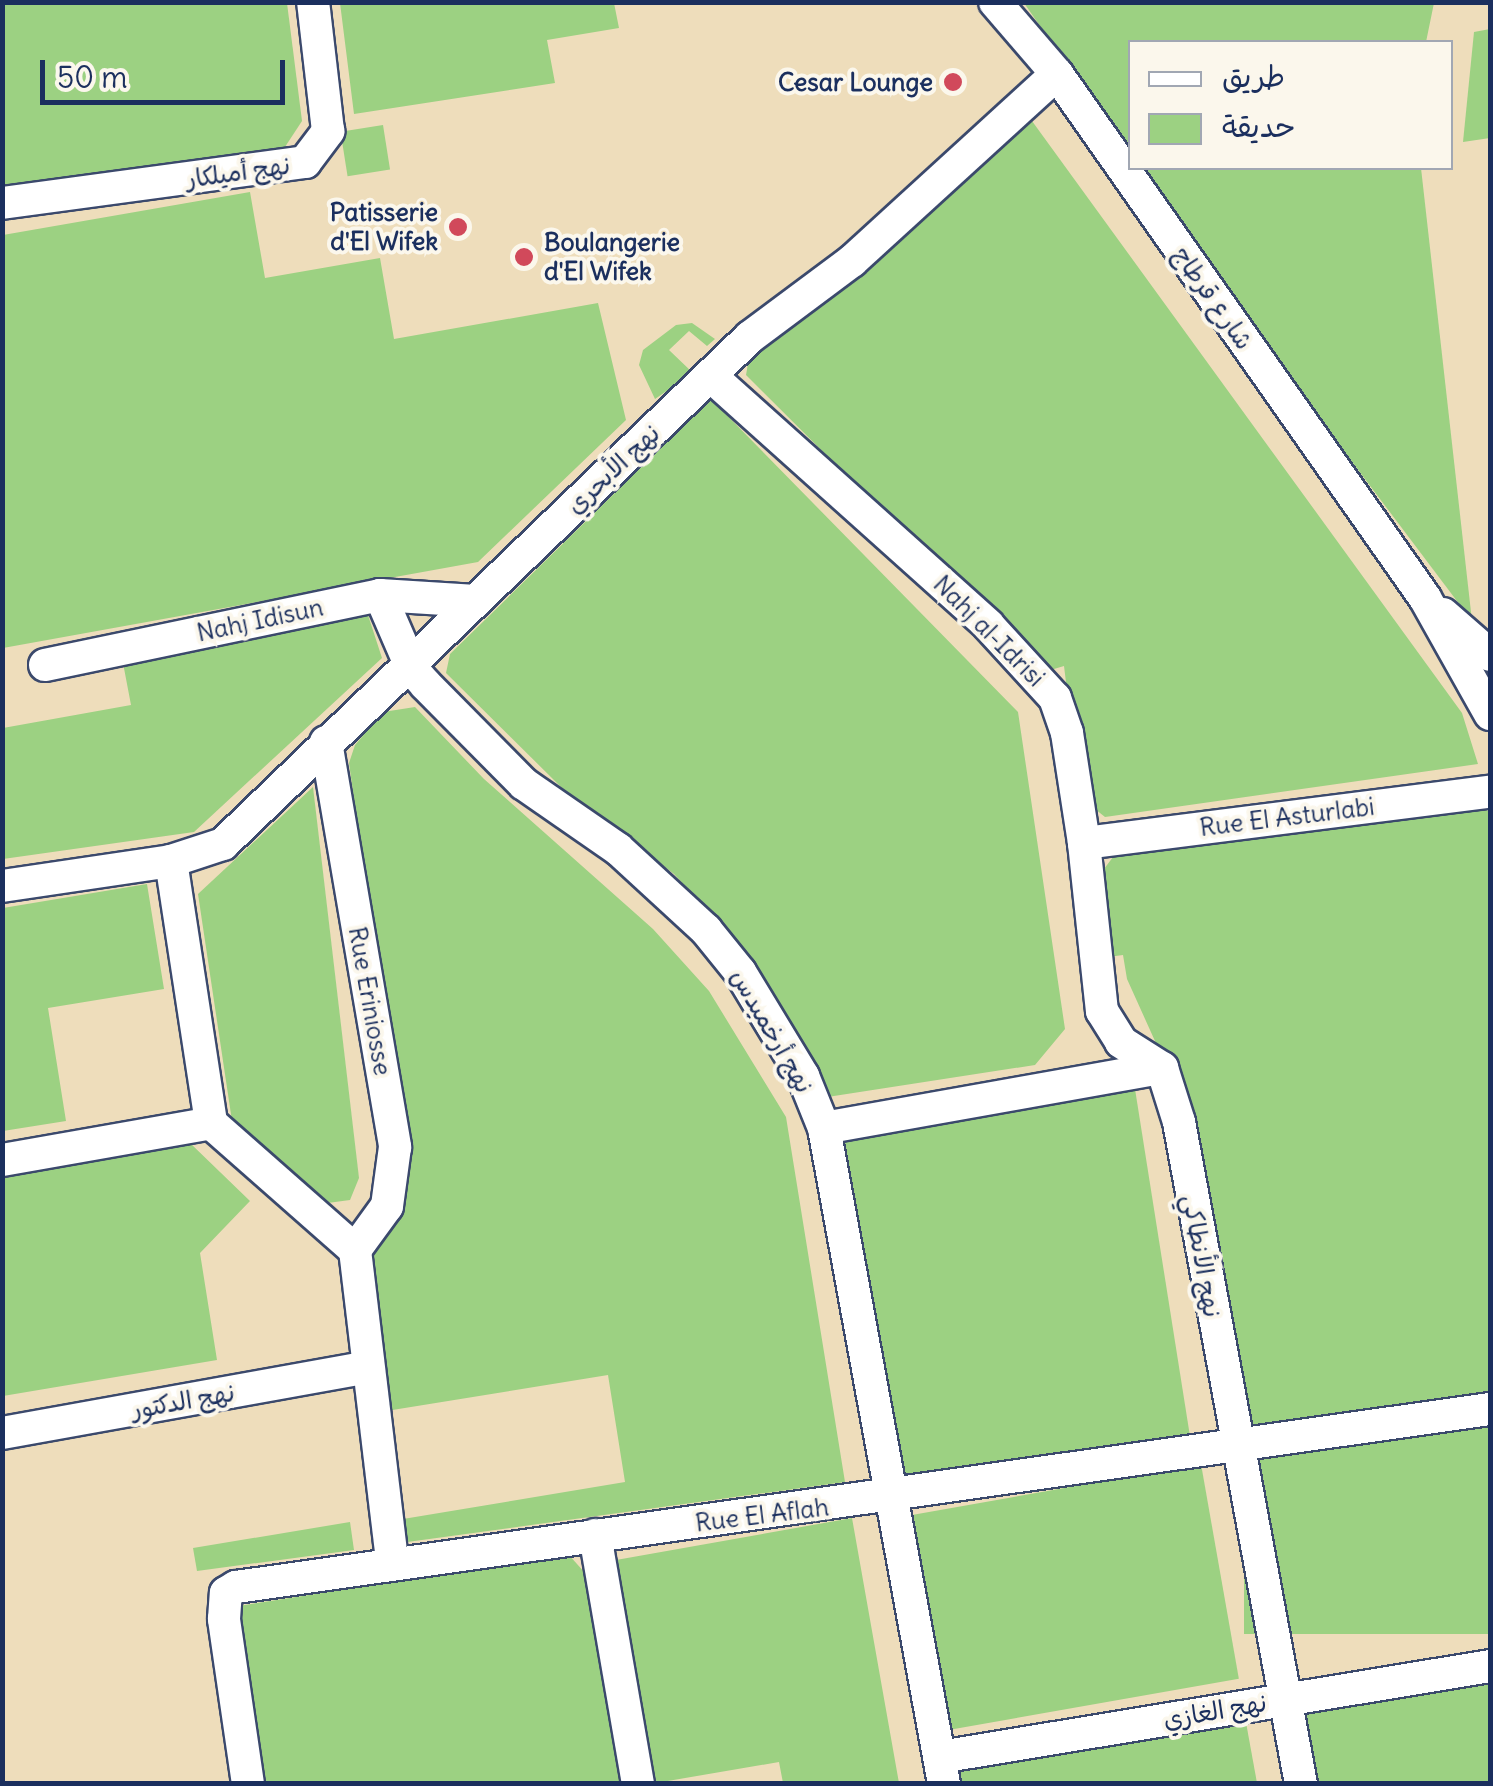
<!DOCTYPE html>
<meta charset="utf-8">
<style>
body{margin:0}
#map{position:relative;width:1493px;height:1786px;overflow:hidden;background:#edb;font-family:Delius,"Playpen Sans Arabic",sans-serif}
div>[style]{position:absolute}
.green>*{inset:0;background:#9cd182;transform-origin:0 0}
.roads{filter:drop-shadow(2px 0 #3b496c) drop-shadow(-2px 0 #3b496c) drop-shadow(0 2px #3b496c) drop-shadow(0 -2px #3b496c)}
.minor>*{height:32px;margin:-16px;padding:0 16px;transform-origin:16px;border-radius:16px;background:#fff}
.dots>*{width:28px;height:28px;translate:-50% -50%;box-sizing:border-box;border:5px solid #fbf7ec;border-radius:50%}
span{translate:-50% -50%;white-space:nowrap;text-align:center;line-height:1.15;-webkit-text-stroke:8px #fbf7ec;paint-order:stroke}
.poi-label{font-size:25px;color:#1b2f5e;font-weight:700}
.right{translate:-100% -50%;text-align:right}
.left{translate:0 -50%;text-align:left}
.street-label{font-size:25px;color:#1b2f5e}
.frame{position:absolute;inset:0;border:5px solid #1b2f5e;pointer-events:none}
.legend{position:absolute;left:1128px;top:40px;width:325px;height:130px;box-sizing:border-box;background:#fbf7ec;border:2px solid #a1a7b3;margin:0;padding:12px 18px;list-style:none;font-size:30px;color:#1b2f5e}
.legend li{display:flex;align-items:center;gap:20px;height:50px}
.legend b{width:50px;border:2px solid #a1a7b3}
.scale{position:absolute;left:40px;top:60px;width:245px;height:45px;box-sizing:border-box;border:5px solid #1b2f5e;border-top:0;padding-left:12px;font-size:30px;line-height:35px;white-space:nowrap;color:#1b2f5e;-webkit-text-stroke:8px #fbf7ec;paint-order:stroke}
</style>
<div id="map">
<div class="green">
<i style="clip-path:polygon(2px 3px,287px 3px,302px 121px,283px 150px,3px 191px)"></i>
<i style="clip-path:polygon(340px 3px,614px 3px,619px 28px,547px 40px,555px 83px,354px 114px)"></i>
<i style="clip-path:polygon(1024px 3px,1434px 3px,1426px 42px,1130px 42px,1130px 155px)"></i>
<i style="clip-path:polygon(1490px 29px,1490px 138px,1463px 142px,1474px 32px)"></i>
<i style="clip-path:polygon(1032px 121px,1462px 713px,1478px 764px,1105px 817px,1080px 797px,1064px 666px,1044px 672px,746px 375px,749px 358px)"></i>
<i style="left:383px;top:125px;width:45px;height:43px;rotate:81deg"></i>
<i style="clip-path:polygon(1139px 168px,1421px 168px,1472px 621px,1288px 377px)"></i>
<i style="clip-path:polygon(250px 192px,265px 278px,380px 258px,394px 339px,598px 303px,626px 420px,478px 562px,3px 648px,3px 235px)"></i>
<i style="clip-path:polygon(692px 323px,715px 339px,707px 346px,689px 331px,669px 350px,693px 373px,655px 399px,639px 365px,643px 350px,676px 325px)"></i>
<i style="clip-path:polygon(711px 399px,1018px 712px,1065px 1029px,1035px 1065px,821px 1098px,749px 956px,674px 874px,562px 788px,446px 673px,450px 654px)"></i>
<i style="clip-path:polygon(367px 612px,382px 658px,194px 832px,3px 859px,3px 728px,131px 705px,123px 663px)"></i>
<i style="clip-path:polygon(415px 707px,484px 779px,653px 929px,709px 991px,786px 1117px,845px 1482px,400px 1543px,397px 1520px,625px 1482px,608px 1375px,380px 1412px,356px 1253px,407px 1179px,349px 763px,355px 745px,383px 712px)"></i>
<i style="clip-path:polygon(313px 787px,359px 1178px,350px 1200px,320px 1204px,232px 1121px,198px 894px)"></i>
<i style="clip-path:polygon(1461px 797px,1490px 812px,1490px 1394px,1238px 1428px,1187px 1112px,1127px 979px,1123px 955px,1108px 957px,1095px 881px,1113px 857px)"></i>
<i style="clip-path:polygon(147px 884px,164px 989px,48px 1008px,66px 1121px,3px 1131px,3px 908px)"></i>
<i style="left:1135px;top:1089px;width:350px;height:305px;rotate:81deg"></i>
<i style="clip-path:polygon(190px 1143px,250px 1201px,200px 1253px,217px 1360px,3px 1396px,3px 1178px)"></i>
<i style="left:1490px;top:1427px;width:207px;height:246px;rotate:90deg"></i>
<i style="left:1201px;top:1464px;width:218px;height:305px;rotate:80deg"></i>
<i style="clip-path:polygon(852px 1518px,899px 1783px,783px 1783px,779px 1762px,656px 1783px,616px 1560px)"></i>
<i style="clip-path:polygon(350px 1522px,354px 1550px,197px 1571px,193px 1548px)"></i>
<i style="clip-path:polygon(569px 1555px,585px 1573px,621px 1783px,263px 1783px,232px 1607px)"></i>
<i style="clip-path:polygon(1490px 1677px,1490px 1783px,1308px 1783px,1296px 1711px)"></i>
<i style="clip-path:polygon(1245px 1717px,1257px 1783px,945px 1784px,943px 1772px)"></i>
</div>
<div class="roads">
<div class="minor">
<i style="left:995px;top:2px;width:95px;rotate:49.3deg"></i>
<i style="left:1057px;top:74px;width:640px;rotate:54.92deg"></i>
<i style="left:1425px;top:598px;width:133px;rotate:60.7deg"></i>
<i style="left:2px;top:203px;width:306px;rotate:-7.7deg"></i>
<i style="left:305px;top:162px;width:39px;rotate:-53deg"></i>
<i style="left:328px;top:131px;width:130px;rotate:-96.6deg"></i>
<i style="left:712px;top:377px;width:371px;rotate:41.9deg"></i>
<i style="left:988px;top:625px;width:99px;rotate:47.5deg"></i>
<i style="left:1055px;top:698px;width:37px;rotate:71deg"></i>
<i style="left:1067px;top:733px;width:111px;rotate:81.2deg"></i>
<i style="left:1084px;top:843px;width:169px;rotate:83.9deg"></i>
<i style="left:1102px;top:1011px;width:36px;rotate:58deg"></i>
<i style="left:1121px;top:1042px;width:49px;rotate:32.4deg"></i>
<i style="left:380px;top:595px;width:81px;rotate:66.6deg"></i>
<i style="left:412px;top:669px;width:21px;rotate:49deg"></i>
<i style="left:426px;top:685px;width:139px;rotate:45.3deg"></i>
<i style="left:524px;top:784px;width:114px;rotate:34.7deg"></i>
<i style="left:618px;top:849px;width:120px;rotate:42.6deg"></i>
<i style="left:706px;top:930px;width:54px;rotate:51deg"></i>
<i style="left:740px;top:972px;width:122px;rotate:58.8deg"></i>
<i style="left:803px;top:1076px;width:56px;rotate:68deg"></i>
<i style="left:824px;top:1128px;width:667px;rotate:79.63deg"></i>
<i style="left:1443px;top:614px;width:62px;rotate:41.1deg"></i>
<i style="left:45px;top:665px;width:342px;rotate:-11.8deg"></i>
<i style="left:380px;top:595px;width:96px;rotate:3.6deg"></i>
<i style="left:326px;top:742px;width:411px;rotate:80.3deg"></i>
<i style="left:395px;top:1147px;width:60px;rotate:97.7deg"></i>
<i style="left:387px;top:1206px;width:54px;rotate:126deg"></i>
<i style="left:1084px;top:843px;width:409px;rotate:-7.2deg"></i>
<i style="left:171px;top:861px;width:265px;rotate:81.3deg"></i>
<i style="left:211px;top:1123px;width:192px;rotate:41.4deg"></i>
<i style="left:355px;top:1250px;width:314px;rotate:83.2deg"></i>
<i style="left:2px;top:886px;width:171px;rotate:-8.4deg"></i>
<i style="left:171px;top:861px;width:55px;rotate:-18.1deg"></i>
<i style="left:223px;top:844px;width:731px;rotate:-43.89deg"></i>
<i style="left:750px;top:337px;width:127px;rotate:-36.7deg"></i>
<i style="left:852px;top:261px;width:277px;rotate:-42.4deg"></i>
<i style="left:1162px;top:1068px;width:57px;rotate:72.5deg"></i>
<i style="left:1179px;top:1122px;width:673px;rotate:79.56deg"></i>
<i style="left:824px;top:1128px;width:343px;rotate:-10.1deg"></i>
<i style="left:2px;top:1160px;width:212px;rotate:-10deg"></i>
<i style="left:2px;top:1433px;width:368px;rotate:-10.2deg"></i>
<i style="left:595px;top:1535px;width:253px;rotate:80.2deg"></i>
<i style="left:940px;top:1757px;width:557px;rotate:-9.39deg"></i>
<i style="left:248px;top:1784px;width:167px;rotate:-98.3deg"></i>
<i style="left:224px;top:1619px;width:26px;rotate:-86deg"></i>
<i style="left:226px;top:1593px;width:12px;rotate:-31deg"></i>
<i style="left:236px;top:1587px;width:1267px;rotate:-8.08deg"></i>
</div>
</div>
<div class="dots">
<i style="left:953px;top:82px;background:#d1495b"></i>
<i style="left:458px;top:227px;background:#d1495b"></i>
<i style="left:524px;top:257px;background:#d1495b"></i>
</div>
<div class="poi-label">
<span class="right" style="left:933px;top:82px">Cesar Lounge</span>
<span class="right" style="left:438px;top:227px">Patisserie<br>d'El Wifek</span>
<span class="left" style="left:544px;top:257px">Boulangerie<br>d'El Wifek</span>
</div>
<div class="street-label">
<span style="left:238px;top:172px;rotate:-8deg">نهج أميلكار</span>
<span style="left:1213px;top:298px;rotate:55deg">شارع قرطاج</span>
<span style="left:613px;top:469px;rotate:-43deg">نهج الأبحري</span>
<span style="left:260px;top:620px;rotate:-12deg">Nahj Idisun</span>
<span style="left:989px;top:631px;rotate:45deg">Nahj al-Idrisi</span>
<span style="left:1287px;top:817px;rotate:-7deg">Rue El Asturlabi</span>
<span style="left:370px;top:1001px;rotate:80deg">Rue Eriniosse</span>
<span style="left:772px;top:1031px;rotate:60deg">نهج أرخميدس</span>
<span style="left:1202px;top:1256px;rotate:80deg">نهج الأنطاكي</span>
<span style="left:183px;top:1401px;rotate:-10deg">نهج الدكتور</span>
<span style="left:762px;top:1515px;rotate:-7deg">Rue El Aflah</span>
<span style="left:1215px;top:1711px;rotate:-10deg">نهج الغازي</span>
</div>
<div class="frame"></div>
<ul class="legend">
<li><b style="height:12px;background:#fff"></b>طريق</li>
<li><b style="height:28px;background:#9cd182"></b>حديقة</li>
</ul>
<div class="scale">50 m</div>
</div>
